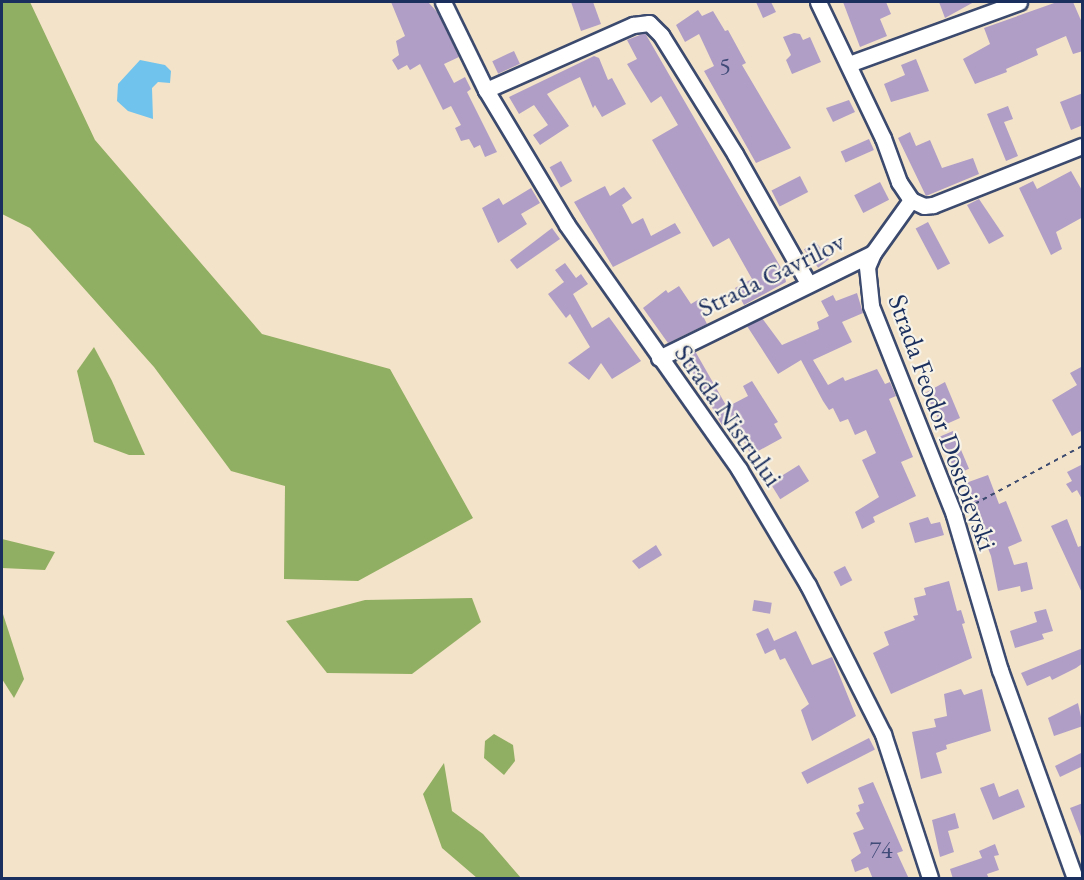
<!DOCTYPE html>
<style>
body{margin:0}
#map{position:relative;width:1084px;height:880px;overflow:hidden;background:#f3e3c9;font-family:"EB Garamond",serif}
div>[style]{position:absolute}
.forest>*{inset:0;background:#91af62}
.water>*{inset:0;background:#70c3ec}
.building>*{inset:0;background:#b09ec6;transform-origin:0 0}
.path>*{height:2px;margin-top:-1px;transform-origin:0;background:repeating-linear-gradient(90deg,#3b4a6e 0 4.5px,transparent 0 9px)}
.roads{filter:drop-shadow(2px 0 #3b4a6e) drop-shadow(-2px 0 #3b4a6e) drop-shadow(0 2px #3b4a6e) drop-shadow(0 -2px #3b4a6e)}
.minor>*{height:15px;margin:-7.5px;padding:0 7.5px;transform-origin:7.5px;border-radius:7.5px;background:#fff}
span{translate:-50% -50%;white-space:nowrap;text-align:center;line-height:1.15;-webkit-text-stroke:4.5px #f7f3e8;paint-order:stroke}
.number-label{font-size:24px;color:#404b78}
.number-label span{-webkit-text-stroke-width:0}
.street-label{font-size:27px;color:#1b2f5e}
.frame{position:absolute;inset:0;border:3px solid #1b2f5e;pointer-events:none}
</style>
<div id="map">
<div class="forest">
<i style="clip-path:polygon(2px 2px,30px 2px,95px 140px,262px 334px,390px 369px,473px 518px,358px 581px,284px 579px,285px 486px,231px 471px,154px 367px,30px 228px,2px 214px)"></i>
<i style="clip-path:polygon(94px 347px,112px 381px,145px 455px,129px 455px,94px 442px,77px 371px)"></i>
<i style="clip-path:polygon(2px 539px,55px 552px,45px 570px,2px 568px)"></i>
<i style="clip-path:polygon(472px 598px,481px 622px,412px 674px,327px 673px,286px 621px,365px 600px)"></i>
<i style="clip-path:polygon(2px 611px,24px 679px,14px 698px,2px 679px)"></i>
<i style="clip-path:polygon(494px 734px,513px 745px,515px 761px,504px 775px,484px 758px,485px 741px)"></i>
<i style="clip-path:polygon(444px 763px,452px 811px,483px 834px,521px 878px,477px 878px,442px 848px,423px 794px)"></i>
</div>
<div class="water">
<i style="clip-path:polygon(140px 60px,165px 65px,171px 71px,170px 83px,158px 82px,152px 88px,153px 119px,128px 111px,117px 101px,118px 84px)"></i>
</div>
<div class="building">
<i style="clip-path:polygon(391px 2px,428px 2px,438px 13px,459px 57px,444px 64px,454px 83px,465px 77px,471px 89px,467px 92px,497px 152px,485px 157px,480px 145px,474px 148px,469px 139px,461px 141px,455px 128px,461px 125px,451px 106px,443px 110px,420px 64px,410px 70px,407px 65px,398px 70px,392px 60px,399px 55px,396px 41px,405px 36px)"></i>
<i style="clip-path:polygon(571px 2px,593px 2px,601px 24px,581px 31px)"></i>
<i style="clip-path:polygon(756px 2px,771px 2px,776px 12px,763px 18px)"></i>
<i style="clip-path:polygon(843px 2px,886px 2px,891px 14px,880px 19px,887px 36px,860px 47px)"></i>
<i style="clip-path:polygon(939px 2px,974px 2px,945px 18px)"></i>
<i style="clip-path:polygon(1057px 2px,1073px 2px,1083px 25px,1083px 51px,1073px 54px,1066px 36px,1036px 49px,1038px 55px,1006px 69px,1007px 72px,975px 84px,963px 59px,990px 44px,984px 28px)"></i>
<i style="clip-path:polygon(698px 10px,702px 16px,713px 11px,725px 31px,728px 30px,746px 63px,742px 65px,791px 148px,756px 163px,704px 71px,714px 66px,699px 34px,685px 42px,676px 25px)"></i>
<i style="clip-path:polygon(645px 33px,784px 273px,786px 282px,744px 305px,735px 288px,752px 279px,729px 238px,713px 247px,652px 140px,678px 125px,661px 96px,651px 103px,627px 64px,637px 59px,627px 40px)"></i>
<i style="clip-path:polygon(794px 33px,800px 34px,803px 40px,810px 37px,821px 62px,792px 74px,786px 60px,791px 55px,783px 37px)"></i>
<i style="left:514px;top:51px;width:14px;height:24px;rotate:65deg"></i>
<i style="clip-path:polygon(594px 56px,599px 58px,608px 80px,612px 78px,626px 104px,602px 117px,595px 105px,593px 108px,580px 77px,556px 89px,547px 94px,569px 126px,540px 145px,533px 135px,548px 125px,534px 105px,519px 114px,509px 97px)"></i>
<i style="clip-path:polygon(916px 59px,929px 91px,891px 102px,884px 84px,905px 75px,901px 65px)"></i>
<i style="clip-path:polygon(1083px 93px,1083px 125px,1071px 130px,1060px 102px)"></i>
<i style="clip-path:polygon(849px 100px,855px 112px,833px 122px,826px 108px)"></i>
<i style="clip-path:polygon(1008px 106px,1013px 119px,1004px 122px,1018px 156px,1006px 161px,987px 114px)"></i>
<i style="clip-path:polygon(910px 132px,916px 146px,930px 140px,942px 168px,973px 158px,979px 174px,926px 196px,898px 138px)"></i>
<i style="left:869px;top:139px;width:12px;height:31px;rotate:66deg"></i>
<i style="left:561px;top:161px;width:23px;height:13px;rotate:61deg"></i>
<i style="clip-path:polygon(1071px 171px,1083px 192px,1083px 217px,1056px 232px,1062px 249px,1051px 255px,1019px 188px,1033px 181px,1037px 189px)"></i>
<i style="left:800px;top:176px;width:18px;height:32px;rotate:63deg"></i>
<i style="left:880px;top:182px;width:20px;height:29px;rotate:63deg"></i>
<i style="clip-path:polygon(605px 186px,610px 196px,624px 187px,632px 198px,622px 205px,632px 224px,643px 218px,651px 236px,675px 223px,681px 233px,613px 267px,574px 202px)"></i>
<i style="clip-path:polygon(531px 188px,540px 203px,521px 214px,527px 224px,498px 243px,482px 208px,499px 198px,503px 205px)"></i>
<i style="clip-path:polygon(979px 199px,1004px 236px,989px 244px,967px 205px)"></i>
<i style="left:928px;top:222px;width:47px;height:14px;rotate:62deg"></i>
<i style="clip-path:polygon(552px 228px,560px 239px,517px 269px,510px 260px)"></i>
<i style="left:815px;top:241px;width:23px;height:14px;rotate:52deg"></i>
<i style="clip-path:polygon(565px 263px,576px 278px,581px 274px,588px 284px,573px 294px,592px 328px,609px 317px,641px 361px,612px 379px,601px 363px,589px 380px,568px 363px,590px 347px,570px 314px,566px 318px,548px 294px,564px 282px,555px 270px)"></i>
<i style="clip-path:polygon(679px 286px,691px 304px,704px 296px,710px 306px,701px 312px,707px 324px,668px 343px,643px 308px,666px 290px,668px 293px)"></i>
<i style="clip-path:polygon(857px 293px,863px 313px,842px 322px,852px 342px,813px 360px,828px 385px,843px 377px,845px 381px,877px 369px,885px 384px,890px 382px,896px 396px,889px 399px,913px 457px,901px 462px,916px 496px,873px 517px,875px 522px,862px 529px,855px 512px,879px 497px,862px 460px,876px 453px,866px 430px,855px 435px,848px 419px,840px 422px,833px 408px,829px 410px,823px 401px,801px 360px,778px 374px,747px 326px,762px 318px,782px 345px,819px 329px,817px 322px,829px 316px,821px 301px,833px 295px,836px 301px)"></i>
<i style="clip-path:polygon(695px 351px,727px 407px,748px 396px,743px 386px,752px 381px,778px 422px,774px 424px,782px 438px,751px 455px,733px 421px,723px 427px,684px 357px)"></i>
<i style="clip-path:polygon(1083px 366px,1083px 430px,1072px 436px,1052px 400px,1077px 385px,1070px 373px)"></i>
<i style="clip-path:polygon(945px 382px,960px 418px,942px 426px,925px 393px)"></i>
<i style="left:953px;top:431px;width:41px;height:14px;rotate:67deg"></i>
<i style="clip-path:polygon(1083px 464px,1083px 501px,1077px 490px,1072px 493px,1066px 484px,1072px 481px,1067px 472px)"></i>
<i style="left:799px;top:465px;width:19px;height:34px;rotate:58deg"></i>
<i style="clip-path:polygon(988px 475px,999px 504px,1006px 501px,1022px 541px,1008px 547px,1014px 565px,1027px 562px,1033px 589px,1021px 592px,1020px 586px,998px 591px,991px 556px,963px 484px)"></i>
<i style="clip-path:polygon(928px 517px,931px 524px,940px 522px,944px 535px,915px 543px,909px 523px)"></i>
<i style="clip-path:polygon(1067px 519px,1078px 547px,1083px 545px,1083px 595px,1051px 526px)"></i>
<i style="clip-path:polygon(656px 545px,662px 555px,639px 569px,632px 561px)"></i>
<i style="left:845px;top:566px;width:16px;height:13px;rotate:63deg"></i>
<i style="clip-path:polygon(949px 581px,957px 611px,961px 610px,965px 623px,962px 624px,972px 658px,891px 694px,873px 653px,889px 645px,884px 632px,915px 620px,913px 616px,918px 615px,914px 598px,926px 595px,924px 588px)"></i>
<i style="left:754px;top:600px;width:18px;height:11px;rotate:9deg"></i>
<i style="clip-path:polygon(1046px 609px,1053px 631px,1042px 634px,1044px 639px,1015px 648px,1010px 631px,1037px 622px,1034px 612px)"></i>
<i style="clip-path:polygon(768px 628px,774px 641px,796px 631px,812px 665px,832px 657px,856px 716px,812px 741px,801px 710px,809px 704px,785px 658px,780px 660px,775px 649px,765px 654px,756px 634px)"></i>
<i style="clip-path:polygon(1083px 648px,1083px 663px,1076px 668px,1052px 680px,1050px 676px,1027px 686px,1021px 673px)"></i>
<i style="clip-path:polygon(961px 689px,964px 695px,982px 689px,991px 731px,946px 745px,947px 749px,936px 753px,942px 773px,921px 779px,912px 732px,936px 727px,934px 719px,947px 716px,944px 694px)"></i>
<i style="clip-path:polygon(1078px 703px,1083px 726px,1054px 736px,1048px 718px)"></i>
<i style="left:869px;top:738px;width:13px;height:76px;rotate:63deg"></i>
<i style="clip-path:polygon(1083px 752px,1083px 766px,1060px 777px,1055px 766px)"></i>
<i style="clip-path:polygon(873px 782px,903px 851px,897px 853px,909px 879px,873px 879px,868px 867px,855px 872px,851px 860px,861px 853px,853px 833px,864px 829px,856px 813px,860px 811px,858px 805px,864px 803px,858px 788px)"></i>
<i style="clip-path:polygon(994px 783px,999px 797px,1018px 789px,1025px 807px,993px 820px,980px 788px)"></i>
<i style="clip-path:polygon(1083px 803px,1083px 839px,1082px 839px,1070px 808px)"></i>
<i style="clip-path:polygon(955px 813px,959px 828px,948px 831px,954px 852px,940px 857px,932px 820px)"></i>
<i style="clip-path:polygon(995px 844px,999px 855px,994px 856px,999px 870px,987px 874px,989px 879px,953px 879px,950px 869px,982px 858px,979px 851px)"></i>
</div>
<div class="path">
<i style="left:967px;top:508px;width:131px;rotate:-28.3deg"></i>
</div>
<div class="roads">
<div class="minor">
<i style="left:443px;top:2px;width:98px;rotate:64deg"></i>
<i style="left:486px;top:90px;width:157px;rotate:59deg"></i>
<i style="left:567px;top:225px;width:299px;rotate:54.8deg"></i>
<i style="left:739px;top:469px;width:135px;rotate:59.3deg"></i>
<i style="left:808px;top:585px;width:167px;rotate:63.3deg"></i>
<i style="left:883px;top:734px;width:151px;rotate:71.9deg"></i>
<i style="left:818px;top:2px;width:151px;rotate:64.5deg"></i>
<i style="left:883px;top:138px;width:47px;rotate:70deg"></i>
<i style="left:899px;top:182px;width:22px;rotate:56deg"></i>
<i style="left:911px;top:200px;width:65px;rotate:125.6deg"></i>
<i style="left:873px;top:253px;width:15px;rotate:113deg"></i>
<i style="left:867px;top:267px;width:39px;rotate:84deg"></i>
<i style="left:871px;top:306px;width:225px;rotate:68.3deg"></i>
<i style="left:954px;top:515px;width:162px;rotate:73.5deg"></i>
<i style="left:1000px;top:670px;width:221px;rotate:70.2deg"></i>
<i style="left:849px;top:64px;width:181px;rotate:-20deg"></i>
<i style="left:486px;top:90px;width:161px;rotate:-23.9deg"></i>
<i style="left:633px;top:25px;width:16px;rotate:-7deg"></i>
<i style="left:649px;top:23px;width:17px;rotate:45deg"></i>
<i style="left:661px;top:35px;width:140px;rotate:58.1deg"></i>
<i style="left:735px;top:154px;width:148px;rotate:60.5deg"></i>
<i style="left:911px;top:200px;width:14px;rotate:25deg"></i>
<i style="left:924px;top:206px;width:9px;rotate:-6deg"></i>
<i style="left:933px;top:205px;width:160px;rotate:-21.6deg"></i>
<i style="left:659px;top:358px;width:238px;rotate:-26.1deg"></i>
</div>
</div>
<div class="number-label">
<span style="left:725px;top:66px">5</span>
<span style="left:881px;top:850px">74</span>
</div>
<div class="street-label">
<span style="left:771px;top:274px;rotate:-26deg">Strada Gavrilov</span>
<span style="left:729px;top:415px;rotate:55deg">Strada Nistrului</span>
<span style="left:943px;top:422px;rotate:70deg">Strada Feodor Dostoievski</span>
</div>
<div class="frame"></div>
</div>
